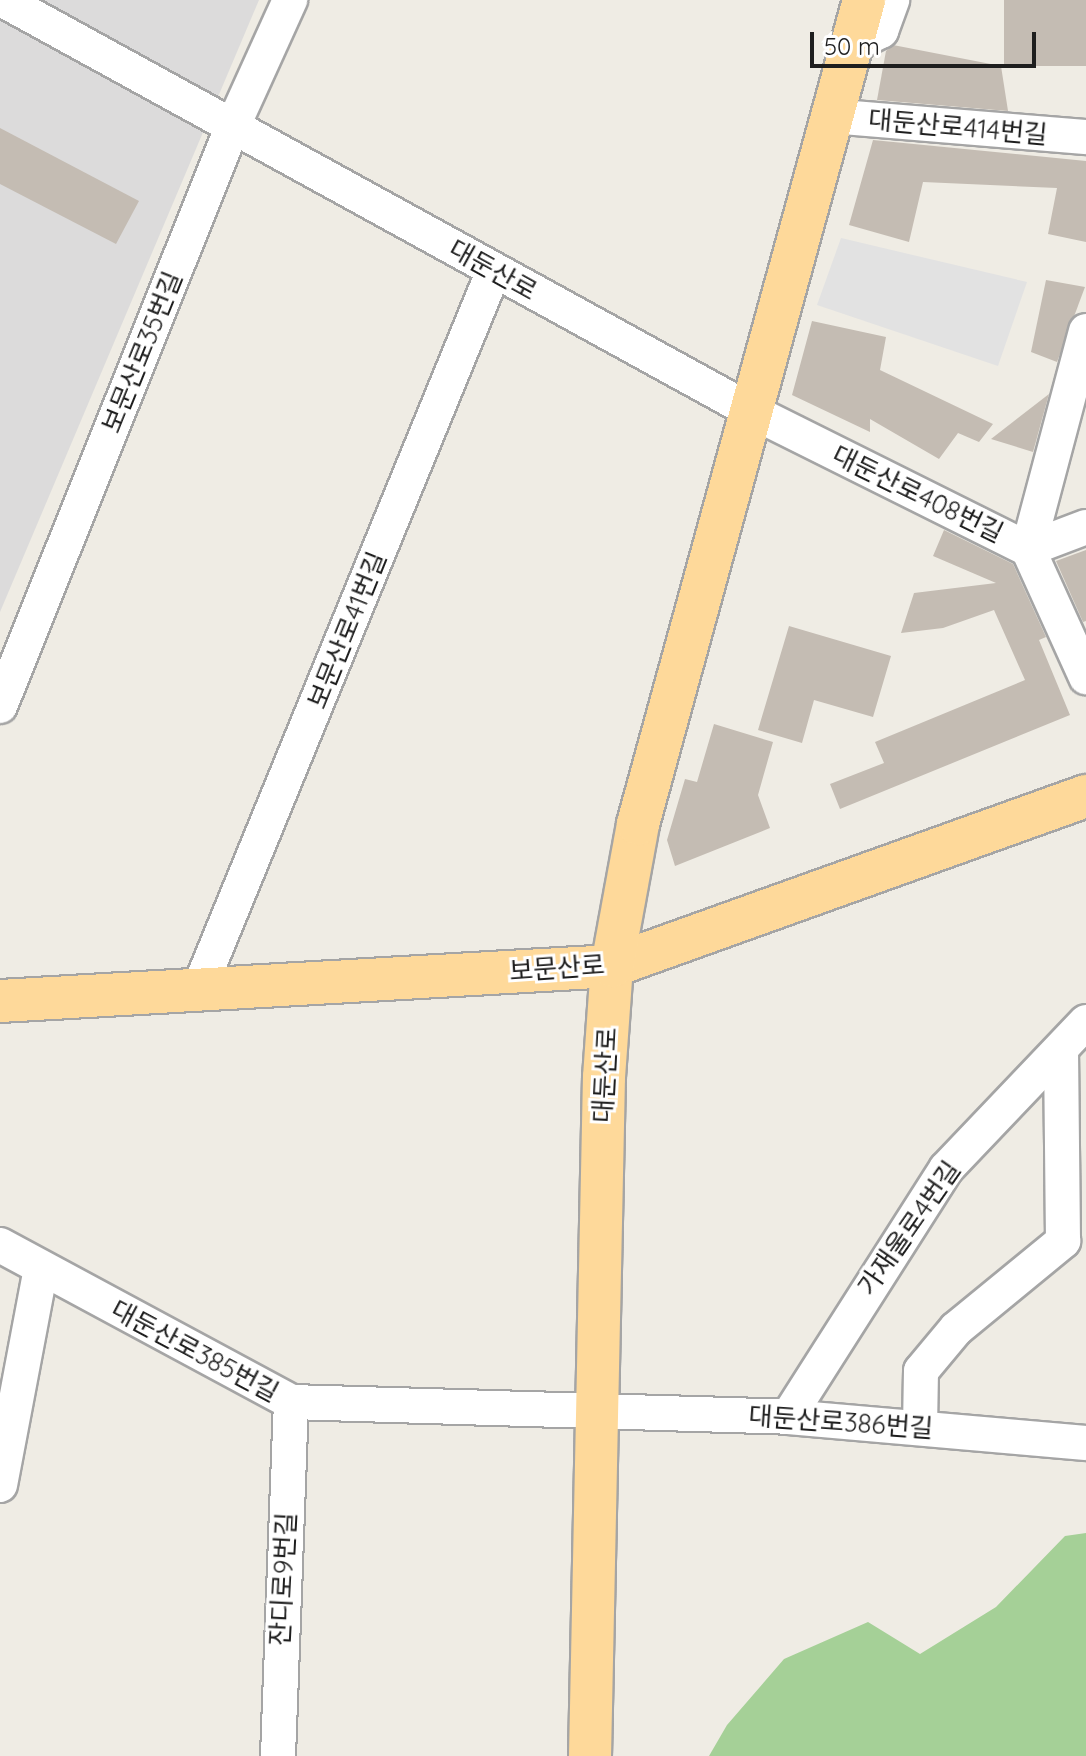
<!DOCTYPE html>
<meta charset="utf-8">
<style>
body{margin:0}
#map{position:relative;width:1086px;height:1756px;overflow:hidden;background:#efece4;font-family:Quicksand,"Noto Sans KR",sans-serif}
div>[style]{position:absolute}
.residential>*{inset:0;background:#dcdbdb}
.forest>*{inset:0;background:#a5d097}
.parking>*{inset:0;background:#e2e2e2}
.building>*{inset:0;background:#c4bcb3;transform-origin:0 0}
.roads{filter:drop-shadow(2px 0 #a5a5a5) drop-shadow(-2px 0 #a5a5a5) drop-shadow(0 2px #a5a5a5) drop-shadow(0 -2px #a5a5a5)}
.minor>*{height:34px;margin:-17px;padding:0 17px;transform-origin:17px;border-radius:17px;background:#fff}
.major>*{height:42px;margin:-21px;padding:0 21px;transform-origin:21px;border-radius:21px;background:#fed99a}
span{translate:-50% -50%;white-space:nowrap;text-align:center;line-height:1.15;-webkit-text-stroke:6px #fff;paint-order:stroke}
.street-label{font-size:26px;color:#1e1e1e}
.scale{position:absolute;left:810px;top:32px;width:226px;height:36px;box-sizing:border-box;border:4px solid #1e1e1e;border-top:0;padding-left:10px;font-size:24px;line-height:28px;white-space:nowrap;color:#1e1e1e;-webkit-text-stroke:6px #fff;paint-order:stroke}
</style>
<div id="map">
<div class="residential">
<i style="clip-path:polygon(0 0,259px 0,0 612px)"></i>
</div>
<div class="forest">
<i style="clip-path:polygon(1086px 1533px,1086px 1756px,709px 1756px,727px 1725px,784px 1659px,868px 1622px,920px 1654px,996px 1607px,1065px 1536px)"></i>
</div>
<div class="parking">
<i style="clip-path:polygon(841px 238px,1027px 282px,998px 366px,817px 305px)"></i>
</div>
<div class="building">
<i style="left:1004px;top:0;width:82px;height:66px"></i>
<i style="clip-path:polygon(893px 45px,1001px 66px,1008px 111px,877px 100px,886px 51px)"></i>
<i style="clip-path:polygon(0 128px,139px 201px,116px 244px,0 184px)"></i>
<i style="clip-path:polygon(873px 140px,1086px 161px,1086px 242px,1048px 234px,1057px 188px,923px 182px,909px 242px,849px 225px)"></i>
<i style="clip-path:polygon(1046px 280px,1085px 287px,1057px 362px,1031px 352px)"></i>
<i style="clip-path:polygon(812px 321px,886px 337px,880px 370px,993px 424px,979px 442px,958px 433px,939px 459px,870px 419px,870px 432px,792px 395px)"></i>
<i style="clip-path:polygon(1049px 394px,1033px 452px,991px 439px)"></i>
<i style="clip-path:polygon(944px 530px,1013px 564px,1046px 637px,1039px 640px,1070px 715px,840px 809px,830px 784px,884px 763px,875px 742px,1025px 680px,994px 610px,943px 628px,901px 633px,914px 593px,996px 583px,933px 556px)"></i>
<i style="clip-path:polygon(1086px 550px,1086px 621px,1083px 622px,1056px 561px)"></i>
<i style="clip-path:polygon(789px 626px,891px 656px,873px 717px,814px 700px,802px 743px,758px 730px)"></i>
<i style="clip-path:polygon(714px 724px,773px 742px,758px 795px,770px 828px,675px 866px,667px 840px,685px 779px,697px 782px)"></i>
</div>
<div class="roads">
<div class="minor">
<i style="left:3px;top:0;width:856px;rotate:28.78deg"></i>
<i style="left:753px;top:412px;width:307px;rotate:26.5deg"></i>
<i style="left:1028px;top:549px;width:62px;rotate:-20.8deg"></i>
<i style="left:851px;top:46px;width:34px;rotate:-27deg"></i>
<i style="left:881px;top:31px;width:33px;rotate:-70deg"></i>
<i style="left:830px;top:116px;width:257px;rotate:4.7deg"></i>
<i style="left:1086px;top:331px;width:226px;rotate:104.9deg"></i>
<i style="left:1028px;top:549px;width:141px;rotate:65.6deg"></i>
<i style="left:0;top:706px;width:623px;rotate:-68.13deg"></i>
<i style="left:232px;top:128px;width:141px;rotate:-65.6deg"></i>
<i style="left:199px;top:989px;width:777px;rotate:-67.69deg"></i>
<i style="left:0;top:1245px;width:331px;rotate:28.3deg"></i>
<i style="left:291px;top:1402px;width:497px;rotate:1.7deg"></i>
<i style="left:788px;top:1417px;width:299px;rotate:5deg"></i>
<i style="left:788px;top:1417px;width:294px;rotate:-57.5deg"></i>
<i style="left:946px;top:1169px;width:203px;rotate:-46.4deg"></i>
<i style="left:920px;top:1428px;width:57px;rotate:-89deg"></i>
<i style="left:921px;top:1371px;width:55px;rotate:-50.2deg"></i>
<i style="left:956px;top:1329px;width:139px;rotate:-39.4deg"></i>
<i style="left:1063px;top:1241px;width:191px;rotate:-90.6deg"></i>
<i style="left:0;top:1485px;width:221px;rotate:-79.3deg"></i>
<i style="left:278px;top:1756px;width:354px;rotate:-87.9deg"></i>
</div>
<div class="major">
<i style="left:0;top:1001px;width:613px;rotate:-3.27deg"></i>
<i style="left:612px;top:966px;width:504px;rotate:-19.73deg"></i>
<i style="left:590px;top:1756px;width:679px;rotate:-88.82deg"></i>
<i style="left:604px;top:1077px;width:111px;rotate:-85.9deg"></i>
<i style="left:612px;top:966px;width:144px;rotate:-79.6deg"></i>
<i style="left:638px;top:824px;width:854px;rotate:-74.66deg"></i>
</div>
</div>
<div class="street-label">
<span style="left:958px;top:127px;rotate:5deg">대둔산로414번길</span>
<span style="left:493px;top:270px;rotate:29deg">대둔산로</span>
<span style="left:142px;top:352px;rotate:-68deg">보문산로35번길</span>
<span style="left:918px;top:494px;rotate:26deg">대둔산로408번길</span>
<span style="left:347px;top:630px;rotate:-68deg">보문산로41번길</span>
<span style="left:557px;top:968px;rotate:-4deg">보문산로</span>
<span style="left:605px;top:1075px;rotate:-87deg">대둔산로</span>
<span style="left:909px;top:1228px;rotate:-55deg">가재울로4번길</span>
<span style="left:195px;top:1351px;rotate:28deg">대둔산로385번길</span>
<span style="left:841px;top:1422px;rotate:4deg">대둔산로386번길</span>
<span style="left:283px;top:1579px;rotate:-87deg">잔디로9번길</span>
</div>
<div class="scale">50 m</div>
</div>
